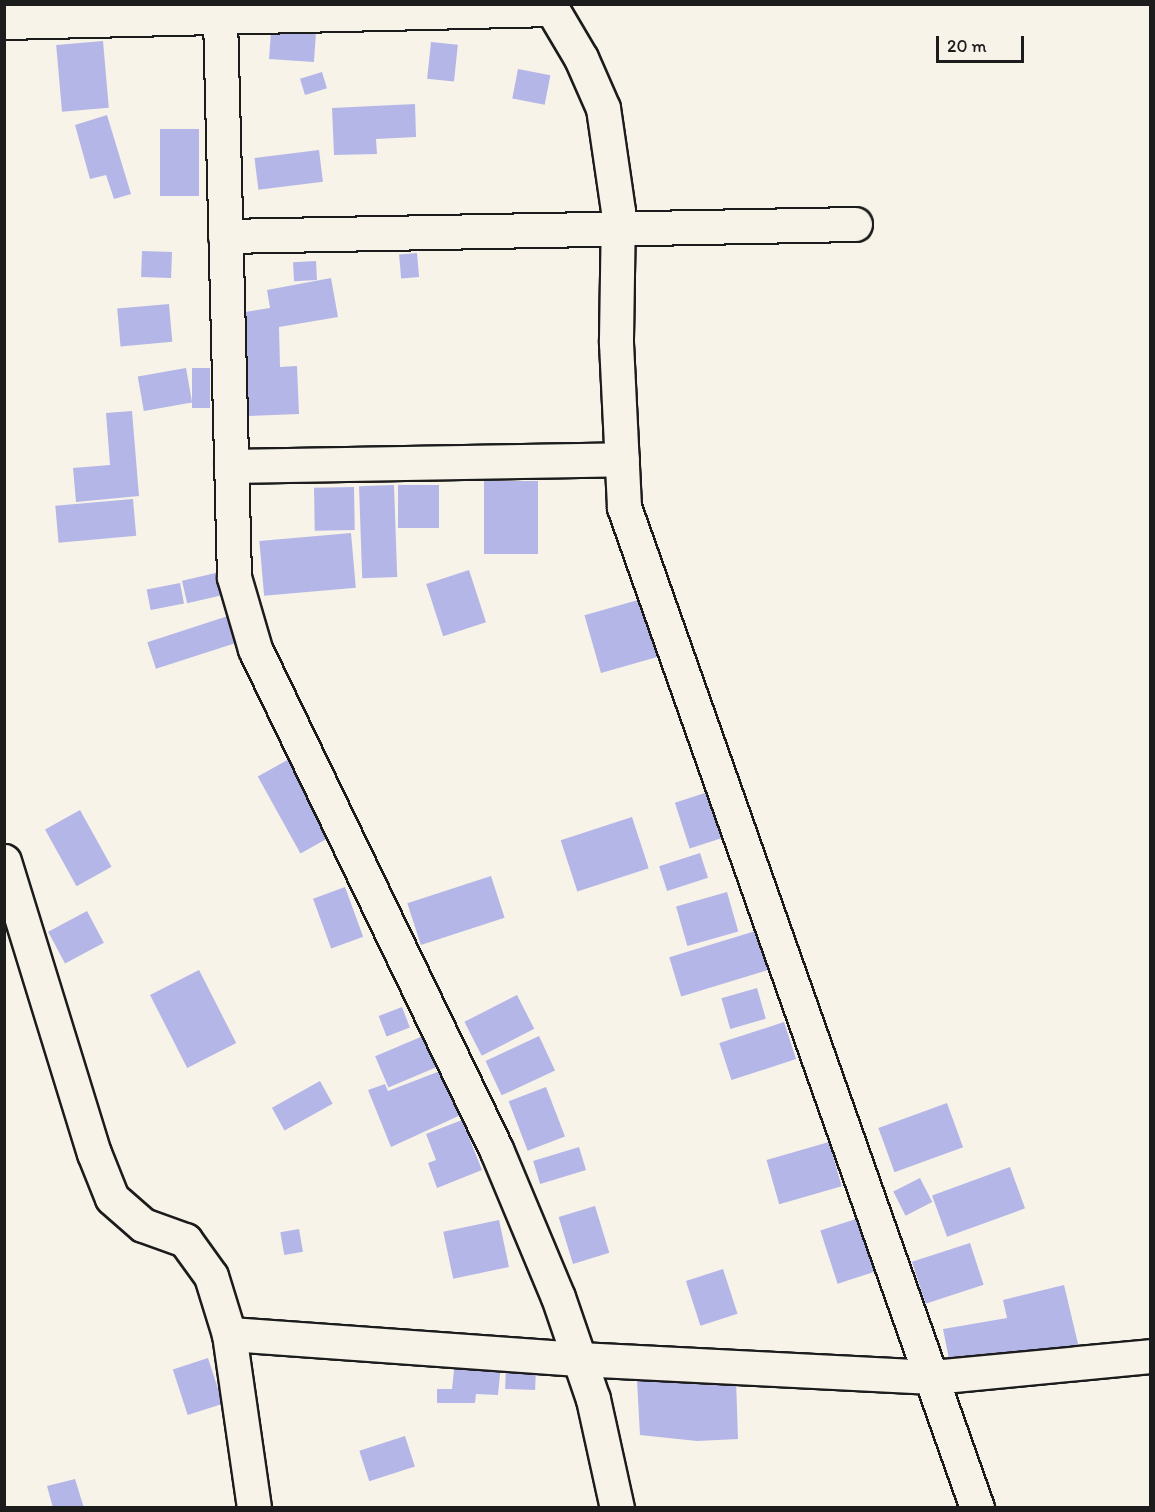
<!DOCTYPE html>
<style>
body{margin:0}
#map{position:relative;width:1155px;height:1512px;overflow:hidden;background:#f7f3e8;font-family:Itim,sans-serif}
div>[style]{position:absolute}
.building>*{inset:0;background:#b5b6e8;transform-origin:0 0}
.roads{filter:drop-shadow(2px 0 #1c1c1c) drop-shadow(-2px 0 #1c1c1c) drop-shadow(0 2px #1c1c1c) drop-shadow(0 -2px #1c1c1c)}
.minor>*{height:33px;margin:-16.5px;padding:0 16.5px;transform-origin:16.5px;border-radius:16.5px;background:#f7f3e8}
span{translate:-50% -50%;white-space:nowrap;text-align:center;line-height:1.15;-webkit-text-stroke:4.5px #f7f3e8;paint-order:stroke}
.frame{position:absolute;inset:0;border:6px solid #1c1c1c;pointer-events:none}
.scale{position:absolute;left:936px;top:36px;width:88px;height:27px;box-sizing:border-box;border:3px solid #1c1c1c;border-top:0;padding-left:8px;font-size:18px;line-height:21px;white-space:nowrap;color:#1c1c1c;-webkit-text-stroke:4px #f7f3e8;paint-order:stroke}
</style>
<div id="map">
<div class="building">
<i style="left:271px;top:31px;width:45px;height:28px;rotate:4deg"></i>
<i style="left:103px;top:41px;width:67px;height:47px;rotate:85deg"></i>
<i style="left:431px;top:42px;width:27px;height:37px;rotate:6deg"></i>
<i style="left:518px;top:69px;width:33px;height:30px;rotate:11deg"></i>
<i style="left:322px;top:72px;width:17px;height:23px;rotate:73deg"></i>
<i style="clip-path:polygon(415px 104px,416px 137px,376px 139px,377px 154px,334px 155px,332px 108px)"></i>
<i style="clip-path:polygon(107px 115px,131px 194px,114px 199px,106px 175px,90px 179px,75px 125px)"></i>
<i style="left:160px;top:129px;width:39px;height:67px"></i>
<i style="left:319px;top:150px;width:32px;height:65px;rotate:83deg"></i>
<i style="left:142px;top:251px;width:30px;height:26px;rotate:2deg"></i>
<i style="left:417px;top:253px;width:24px;height:18px;rotate:85deg"></i>
<i style="left:316px;top:261px;width:19px;height:23px;rotate:87deg"></i>
<i style="clip-path:polygon(331px 278px,338px 317px,279px 327px,280px 367px,297px 366px,299px 414px,248px 416px,245px 312px,270px 308px,267px 290px)"></i>
<i style="left:169px;top:304px;width:38px;height:52px;rotate:85deg"></i>
<i style="left:186px;top:368px;width:35px;height:49px;rotate:80deg"></i>
<i style="left:192px;top:368px;width:18px;height:40px"></i>
<i style="clip-path:polygon(132px 411px,139px 496px,76px 502px,73px 468px,110px 465px,106px 413px)"></i>
<i style="left:484px;top:481px;width:54px;height:73px"></i>
<i style="left:394px;top:485px;width:92px;height:35px;rotate:88deg"></i>
<i style="left:398px;top:485px;width:41px;height:43px"></i>
<i style="left:354px;top:487px;width:43px;height:40px;rotate:89deg"></i>
<i style="left:133px;top:499px;width:37px;height:78px;rotate:85deg"></i>
<i style="left:351px;top:533px;width:55px;height:92px;rotate:85deg"></i>
<i style="left:469px;top:570px;width:55px;height:45px;rotate:72deg"></i>
<i style="left:220px;top:572px;width:23px;height:39px;rotate:77deg"></i>
<i style="left:180px;top:583px;width:21px;height:34px;rotate:79deg"></i>
<i style="left:645px;top:598px;width:60px;height:63px;rotate:74deg"></i>
<i style="left:231px;top:615px;width:28px;height:88px;rotate:72deg"></i>
<i style="left:291px;top:758px;width:88px;height:38px;rotate:61deg"></i>
<i style="left:711px;top:791px;width:48px;height:38px;rotate:72deg"></i>
<i style="left:80px;top:810px;width:65px;height:40px;rotate:61deg"></i>
<i style="left:632px;top:817px;width:54px;height:75px;rotate:72deg"></i>
<i style="left:700px;top:853px;width:26px;height:43px;rotate:72deg"></i>
<i style="left:491px;top:876px;width:44px;height:88px;rotate:72deg"></i>
<i style="left:345px;top:887px;width:53px;height:34px;rotate:70deg"></i>
<i style="left:727px;top:892px;width:41px;height:53px;rotate:74deg"></i>
<i style="left:87px;top:911px;width:36px;height:44px;rotate:62deg"></i>
<i style="left:762px;top:929px;width:41px;height:97px;rotate:73deg"></i>
<i style="left:199px;top:970px;width:82px;height:55px;rotate:63deg"></i>
<i style="left:757px;top:988px;width:32px;height:37px;rotate:74deg"></i>
<i style="left:517px;top:995px;width:38px;height:59px;rotate:63deg"></i>
<i style="left:402px;top:1007px;width:22px;height:25px;rotate:69deg"></i>
<i style="left:784px;top:1022px;width:39px;height:68px;rotate:72deg"></i>
<i style="left:423px;top:1036px;width:34px;height:52px;rotate:67deg"></i>
<i style="left:539px;top:1036px;width:38px;height:59px;rotate:65deg"></i>
<i style="clip-path:polygon(448px 1068px,465px 1113px,391px 1147px,368px 1090px,385px 1084px,388px 1091px)"></i>
<i style="left:320px;top:1081px;width:26px;height:55px;rotate:61deg"></i>
<i style="left:546px;top:1087px;width:53px;height:40px;rotate:69deg"></i>
<i style="left:947px;top:1103px;width:47px;height:73px;rotate:70deg"></i>
<i style="clip-path:polygon(462px 1120px,482px 1170px,437px 1188px,428px 1163px,436px 1160px,426px 1134px)"></i>
<i style="left:829px;top:1142px;width:46px;height:65px;rotate:74deg"></i>
<i style="left:579px;top:1147px;width:24px;height:48px;rotate:73deg"></i>
<i style="left:1010px;top:1167px;width:44px;height:83px;rotate:70deg"></i>
<i style="left:920px;top:1178px;width:27px;height:30px;rotate:63deg"></i>
<i style="left:595px;top:1206px;width:49px;height:38px;rotate:73deg"></i>
<i style="left:865px;top:1216px;width:56px;height:47px;rotate:72deg"></i>
<i style="left:499px;top:1220px;width:48px;height:57px;rotate:78deg"></i>
<i style="left:299px;top:1229px;width:23px;height:19px;rotate:80deg"></i>
<i style="left:970px;top:1243px;width:44px;height:61px;rotate:72deg"></i>
<i style="left:723px;top:1269px;width:47px;height:39px;rotate:72deg"></i>
<i style="clip-path:polygon(1064px 1285px,1079px 1348px,950px 1364px,943px 1329px,1007px 1318px,1003px 1300px)"></i>
<i style="left:208px;top:1358px;width:48px;height:37px;rotate:72deg"></i>
<i style="clip-path:polygon(455px 1360px,501px 1364px,498px 1395px,476px 1394px,475px 1403px,437px 1403px,437px 1389px,452px 1389px)"></i>
<i style="left:506px;top:1365px;width:30px;height:24px;rotate:2deg"></i>
<i style="clip-path:polygon(736px 1379px,738px 1439px,697px 1441px,640px 1435px,637px 1380px)"></i>
<i style="left:405px;top:1436px;width:32px;height:48px;rotate:72deg"></i>
<i style="clip-path:polygon(75px 1479px,84px 1508px,53px 1508px,47px 1486px)"></i>
</div>
<div class="roads">
<div class="minor">
<i style="left:220px;top:17px;width:560px;rotate:88.57deg"></i>
<i style="left:234px;top:577px;width:75px;rotate:73.7deg"></i>
<i style="left:255px;top:649px;width:555px;rotate:64.27deg"></i>
<i style="left:496px;top:1149px;width:160px;rotate:67.3deg"></i>
<i style="left:558px;top:1297px;width:108px;rotate:71.1deg"></i>
<i style="left:593px;top:1399px;width:112px;rotate:77.6deg"></i>
<i style="left:4px;top:22px;width:548px;rotate:-1.36deg"></i>
<i style="left:552px;top:9px;width:57px;rotate:59.4deg"></i>
<i style="left:581px;top:58px;width:55px;rotate:66.3deg"></i>
<i style="left:603px;top:108px;width:104px;rotate:81.7deg"></i>
<i style="left:618px;top:211px;width:132px;rotate:90.9deg"></i>
<i style="left:616px;top:343px;width:164px;rotate:87.2deg"></i>
<i style="left:624px;top:507px;width:1061px;rotate:70.57deg"></i>
<i style="left:225px;top:236px;width:630px;rotate:-1.09deg"></i>
<i style="left:231px;top:466px;width:391px;rotate:-1deg"></i>
<i style="left:4px;top:861px;width:306px;rotate:72.9deg"></i>
<i style="left:94px;top:1153px;width:48px;rotate:68.2deg"></i>
<i style="left:112px;top:1198px;width:41px;rotate:41.1deg"></i>
<i style="left:143px;top:1225px;width:45px;rotate:19.7deg"></i>
<i style="left:185px;top:1240px;width:44px;rotate:54.2deg"></i>
<i style="left:211px;top:1276px;width:61px;rotate:72.8deg"></i>
<i style="left:229px;top:1334px;width:176px;rotate:81.8deg"></i>
<i style="left:229px;top:1334px;width:351px;rotate:4.1deg"></i>
<i style="left:579px;top:1359px;width:354px;rotate:2.9deg"></i>
<i style="left:933px;top:1377px;width:218px;rotate:-5.5deg"></i>
</div>
</div>
<div class="frame"></div>
<div class="scale">20 m</div>
</div>
